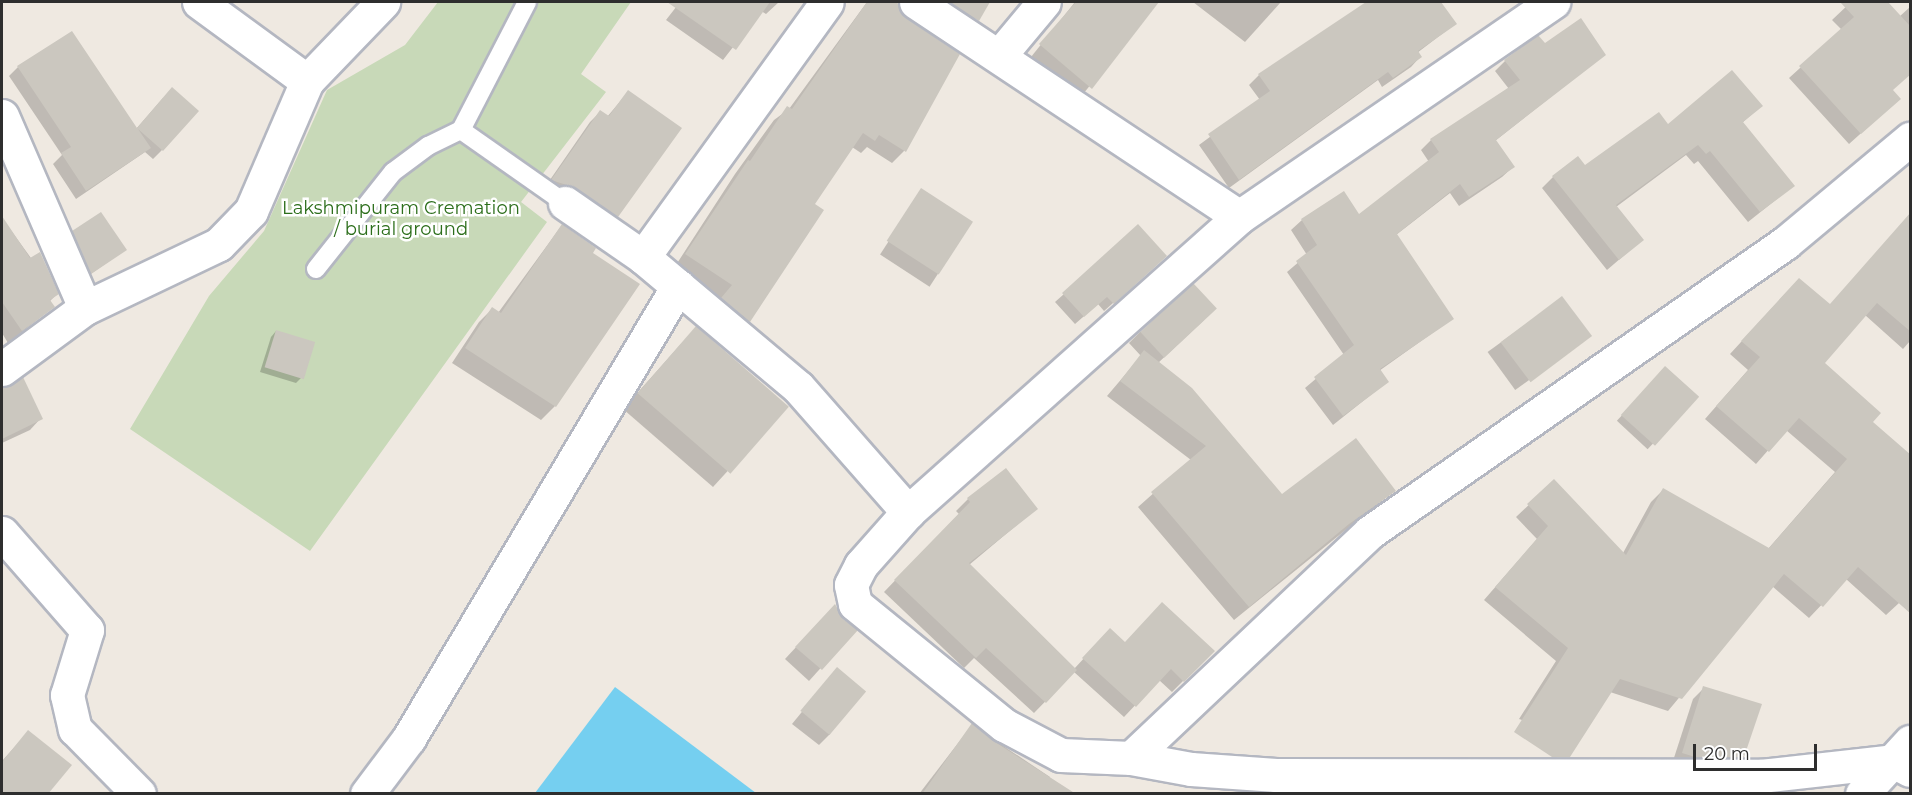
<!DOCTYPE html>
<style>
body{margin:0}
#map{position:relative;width:1912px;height:795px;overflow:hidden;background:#efe9e1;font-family:Montserrat,sans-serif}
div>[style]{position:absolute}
.cemetery>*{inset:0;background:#c8d9b8}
.water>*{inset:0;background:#75cff0}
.shadow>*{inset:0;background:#0003;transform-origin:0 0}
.building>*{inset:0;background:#cbc7bf;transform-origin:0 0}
.roads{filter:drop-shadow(2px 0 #b4b7c1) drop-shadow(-2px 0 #b4b7c1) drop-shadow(0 2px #b4b7c1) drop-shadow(0 -2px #b4b7c1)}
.service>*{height:18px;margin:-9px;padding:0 9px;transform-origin:9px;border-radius:9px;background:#fff}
.minor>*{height:33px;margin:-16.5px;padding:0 16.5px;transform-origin:16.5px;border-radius:16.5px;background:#fff}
span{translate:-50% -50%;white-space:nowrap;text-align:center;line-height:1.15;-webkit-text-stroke:5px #fff;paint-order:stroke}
.park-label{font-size:18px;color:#2c6e1b}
.frame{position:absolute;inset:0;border:3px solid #2e2e2e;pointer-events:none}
.scale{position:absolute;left:1693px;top:744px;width:124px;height:27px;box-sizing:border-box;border:3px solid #2e2e2e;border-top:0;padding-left:8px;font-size:18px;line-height:21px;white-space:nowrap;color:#2e2e2e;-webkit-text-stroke:4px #fff;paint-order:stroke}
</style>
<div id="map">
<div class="cemetery">
<i style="clip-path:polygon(438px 2px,631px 2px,581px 74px,606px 92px,521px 202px,547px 222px,310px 551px,130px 429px,209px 296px,264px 231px,327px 90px,405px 45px)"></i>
</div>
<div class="water">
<i style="clip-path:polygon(615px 687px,756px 793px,535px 793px)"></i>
</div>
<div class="shadow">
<i style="clip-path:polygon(680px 2px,779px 2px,766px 14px,761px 11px,723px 60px,666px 20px)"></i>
<i style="clip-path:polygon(867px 2px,883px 2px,958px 54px,904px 151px,892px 163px,867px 147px,861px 153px,852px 147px,813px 205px,822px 210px,749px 321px,736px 334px,710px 312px,721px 299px,674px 268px,735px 174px,774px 120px,789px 109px)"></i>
<i style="clip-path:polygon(913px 2px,988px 2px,963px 35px)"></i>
<i style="clip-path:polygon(1075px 2px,1158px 2px,1079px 99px,1031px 57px)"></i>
<i style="clip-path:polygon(1193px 2px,1281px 2px,1245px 42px)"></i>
<i style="clip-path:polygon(1368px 2px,1381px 2px,1387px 9px,1398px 2px,1439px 2px,1455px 24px,1417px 53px,1420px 57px,1411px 67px,1382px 87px,1378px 80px,1229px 188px,1199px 145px,1260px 100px,1249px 85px,1259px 75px)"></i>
<i style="clip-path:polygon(1851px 2px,1886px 2px,1899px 17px,1910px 7px,1910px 73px,1891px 90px,1887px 110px,1849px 144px,1789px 78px,1842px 30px,1832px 20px)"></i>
<i style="clip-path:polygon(1545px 45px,1604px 55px,1495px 141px,1513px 167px,1502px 177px,1459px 206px,1450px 193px,1396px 235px,1452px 319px,1379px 371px,1387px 382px,1333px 425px,1305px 388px,1344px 355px,1287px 272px,1307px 255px,1291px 230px,1302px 220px,1358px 216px,1429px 162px,1421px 150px,1431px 140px,1509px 89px,1495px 71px,1505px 61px)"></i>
<i style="clip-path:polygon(18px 67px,136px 129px,163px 98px,162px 150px,153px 159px,145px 152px,76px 199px,53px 164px,62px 155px,9px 76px)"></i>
<i style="clip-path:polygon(628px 92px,617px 216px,607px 226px,543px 190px,590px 122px,600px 112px,607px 117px)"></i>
<i style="clip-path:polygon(1761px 106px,1742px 123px,1793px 186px,1748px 222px,1698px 161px,1694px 164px,1686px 155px,1616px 207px,1642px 240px,1607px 270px,1542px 188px,1553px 177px,1584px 167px,1668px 127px)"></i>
<i style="left:922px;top:190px;width:59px;height:77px;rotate:33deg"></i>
<i style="clip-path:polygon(2px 218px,57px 294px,50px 301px,53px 307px,8px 343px,2px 333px)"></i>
<i style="clip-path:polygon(562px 225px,591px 253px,638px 284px,555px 406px,541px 420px,452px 363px,479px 322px,492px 309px,498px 313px)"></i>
<i style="clip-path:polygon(1910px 227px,1910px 341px,1903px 349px,1865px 315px,1823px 363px,1871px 422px,1899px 603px,1886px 615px,1846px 579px,1809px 618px,1772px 586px,1668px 711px,1610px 692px,1577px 737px,1519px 719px,1556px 661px,1484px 600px,1537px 539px,1516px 517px,1554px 481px,1623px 553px,1651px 502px,1663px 490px,1768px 549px,1835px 472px,1786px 430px,1756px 464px,1705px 419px,1748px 370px,1730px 354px,1787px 292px,1829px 306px)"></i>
<i style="clip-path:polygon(73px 232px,125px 250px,85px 278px,67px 238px)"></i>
<i style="clip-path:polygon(1157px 264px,1104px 311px,1098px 304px,1075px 324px,1055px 302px,1064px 294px)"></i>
<i style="left:1562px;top:298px;width:47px;height:92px;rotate:54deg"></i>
<i style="clip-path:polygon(1204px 320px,1158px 363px,1282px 496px,1394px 491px,1234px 620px,1138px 507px,1191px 460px,1107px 396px,1141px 356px,1129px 343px,1140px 332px)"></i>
<i style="clip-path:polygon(276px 331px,302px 377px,296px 383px,260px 372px,271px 337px)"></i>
<i style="clip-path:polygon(681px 344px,787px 406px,713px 487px,623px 409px)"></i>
<i style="left:1666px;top:368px;width:42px;height:72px;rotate:43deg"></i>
<i style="clip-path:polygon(23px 381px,41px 418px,30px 430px,2px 443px,2px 391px)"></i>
<i style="clip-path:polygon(1006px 470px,1036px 509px,969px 565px,1074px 669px,1099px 642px,1213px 651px,1172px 692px,1159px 680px,1124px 717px,1074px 672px,1034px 713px,974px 658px,964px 668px,884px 592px,959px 514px,956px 511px,968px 499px)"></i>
<i style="clip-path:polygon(824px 617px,842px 620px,855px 630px,809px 681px,785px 659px)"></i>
<i style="clip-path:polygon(837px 669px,830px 734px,819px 745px,792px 724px)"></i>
<i style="clip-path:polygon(1704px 688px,1743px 756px,1732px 768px,1672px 764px,1693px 699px)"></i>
<i style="clip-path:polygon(972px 725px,1050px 777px,1038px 794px,919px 794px)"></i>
<i style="clip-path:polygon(28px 732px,46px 794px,2px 794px,2px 761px)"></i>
</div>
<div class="building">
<i style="clip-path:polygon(667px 2px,770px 2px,736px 50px)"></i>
<i style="clip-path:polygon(867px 2px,897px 2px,906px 18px,960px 54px,906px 152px,879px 135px,875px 141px,863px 133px,815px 204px,824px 210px,750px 322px,721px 298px,732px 285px,685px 254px,748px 160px,750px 161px,787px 106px,792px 109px)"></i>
<i style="clip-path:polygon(949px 2px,990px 2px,979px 21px)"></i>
<i style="clip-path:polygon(1076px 2px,1159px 2px,1092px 89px,1039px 44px)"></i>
<i style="clip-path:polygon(1366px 2px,1441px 2px,1457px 24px,1418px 51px,1422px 57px,1393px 78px,1388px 72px,1239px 180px,1208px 134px,1270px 91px,1258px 74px)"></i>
<i style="clip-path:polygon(1840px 2px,1888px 2px,1911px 27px,1911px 74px,1893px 90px,1901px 99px,1861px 134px,1799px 66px,1854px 17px)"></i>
<i style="clip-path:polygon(1581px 18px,1606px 55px,1496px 140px,1515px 167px,1469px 197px,1460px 184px,1397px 234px,1454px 319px,1380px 369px,1389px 382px,1343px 416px,1314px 377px,1354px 345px,1296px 261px,1317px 245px,1301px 219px,1344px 191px,1359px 214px,1439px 152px,1430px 139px,1520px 80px,1504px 60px,1538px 35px,1545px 43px)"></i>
<i style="clip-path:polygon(72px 31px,137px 128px,172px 87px,199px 111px,163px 151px,138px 129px,151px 148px,86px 191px,61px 153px,71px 147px,17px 66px)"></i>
<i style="clip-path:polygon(1732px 70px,1763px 106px,1743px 122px,1795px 186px,1760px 212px,1710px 151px,1706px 154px,1698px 145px,1616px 205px,1644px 240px,1619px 260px,1552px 176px,1578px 156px,1585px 165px,1659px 112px,1668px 124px)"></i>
<i style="clip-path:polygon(628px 90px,682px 128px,618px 217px,576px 188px,551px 180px,600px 110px,609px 116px)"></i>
<i style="left:921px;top:188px;width:62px;height:63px;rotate:33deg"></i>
<i style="clip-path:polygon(101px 212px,127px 250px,91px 274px,72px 231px)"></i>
<i style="clip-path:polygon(1911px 212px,1911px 332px,1877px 303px,1825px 363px,1881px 413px,1873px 422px,1911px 455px,1911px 614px,1858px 567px,1823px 607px,1784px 574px,1682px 699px,1620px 679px,1570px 757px,1552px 757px,1514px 732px,1568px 648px,1495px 587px,1548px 526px,1527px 504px,1554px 479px,1626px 555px,1663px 488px,1769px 548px,1847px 459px,1799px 418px,1769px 452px,1716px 406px,1760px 357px,1741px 341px,1799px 278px,1830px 304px)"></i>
<i style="clip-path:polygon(2px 216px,30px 258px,40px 252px,59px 294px,50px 300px,55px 307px,22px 331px,2px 302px)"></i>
<i style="clip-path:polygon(562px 224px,596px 248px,593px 253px,640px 284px,556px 407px,465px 348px,492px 307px,501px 313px)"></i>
<i style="clip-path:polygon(1138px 224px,1167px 256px,1114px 304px,1107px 297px,1084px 317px,1062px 293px)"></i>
<i style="left:1193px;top:283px;width:35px;height:72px;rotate:47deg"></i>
<i style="left:1562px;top:296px;width:50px;height:77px;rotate:53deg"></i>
<i style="left:696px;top:326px;width:123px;height:89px;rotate:41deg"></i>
<i style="left:276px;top:330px;width:41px;height:39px;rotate:17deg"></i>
<i style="clip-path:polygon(1144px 350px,1192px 388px,1282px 494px,1356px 438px,1396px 491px,1349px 524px,1249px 607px,1151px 492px,1206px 446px,1120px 381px)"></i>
<i style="left:1665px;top:366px;width:46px;height:66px;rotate:42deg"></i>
<i style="clip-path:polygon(23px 377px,43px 419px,2px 439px,2px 387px)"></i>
<i style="clip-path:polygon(1006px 468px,1038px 509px,969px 563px,1077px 670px,1046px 703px,986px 648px,976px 658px,894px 580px,970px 502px,967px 498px)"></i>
<i style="clip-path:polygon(1162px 602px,1215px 651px,1184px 682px,1171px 669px,1136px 707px,1082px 658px,1110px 628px,1125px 642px)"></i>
<i style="clip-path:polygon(835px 604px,843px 619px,858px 630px,822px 670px,795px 647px)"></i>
<i style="left:837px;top:667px;width:38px;height:57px;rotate:40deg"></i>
<i style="clip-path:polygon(1703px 686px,1762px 704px,1744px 757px,1695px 757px,1682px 753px)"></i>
<i style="clip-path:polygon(972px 723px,992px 740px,1076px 794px,922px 794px)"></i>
<i style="clip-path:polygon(28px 730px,72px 765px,48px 794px,2px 794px,2px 762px)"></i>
</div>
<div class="roads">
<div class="service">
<i style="left:461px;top:130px;width:127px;rotate:35.1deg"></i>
<i style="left:316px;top:269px;width:124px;rotate:-51.6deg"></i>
<i style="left:393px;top:172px;width:44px;rotate:-36.6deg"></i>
<i style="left:428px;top:146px;width:37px;rotate:-26deg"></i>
<i style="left:461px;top:130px;width:144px;rotate:-62.7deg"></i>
</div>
<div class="minor">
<i style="left:199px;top:2px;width:134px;rotate:36.2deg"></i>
<i style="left:307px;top:81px;width:110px;rotate:-46.1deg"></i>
<i style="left:916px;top:2px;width:388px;rotate:33.6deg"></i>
<i style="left:999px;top:56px;width:70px;rotate:-50.2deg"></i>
<i style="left:2px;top:116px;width:209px;rotate:66.6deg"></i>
<i style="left:565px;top:203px;width:95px;rotate:34.7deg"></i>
<i style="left:643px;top:257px;width:202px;rotate:40deg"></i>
<i style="left:798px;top:387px;width:167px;rotate:48.7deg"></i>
<i style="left:908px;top:512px;width:71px;rotate:131.6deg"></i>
<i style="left:861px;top:565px;width:22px;rotate:117deg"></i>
<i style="left:851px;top:585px;width:19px;rotate:78deg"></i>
<i style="left:855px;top:604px;width:192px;rotate:39.1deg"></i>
<i style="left:1004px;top:725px;width:64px;rotate:27.8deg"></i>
<i style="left:1061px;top:755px;width:70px;rotate:2.5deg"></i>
<i style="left:1131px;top:758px;width:329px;rotate:-43.4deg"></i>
<i style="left:1370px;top:532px;width:506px;rotate:-34.85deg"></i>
<i style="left:1785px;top:243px;width:163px;rotate:-39.8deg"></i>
<i style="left:643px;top:257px;width:314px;rotate:-54.2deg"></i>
<i style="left:2px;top:369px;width:103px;rotate:-36.3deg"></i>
<i style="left:85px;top:308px;width:148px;rotate:-25.5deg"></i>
<i style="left:219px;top:244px;width:46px;rotate:-45.9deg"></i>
<i style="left:251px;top:211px;width:142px;rotate:-66.7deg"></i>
<i style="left:908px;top:512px;width:443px;rotate:-41.7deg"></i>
<i style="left:1239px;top:217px;width:381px;rotate:-34.4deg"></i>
<i style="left:2px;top:533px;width:129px;rotate:48.8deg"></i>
<i style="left:87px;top:630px;width:68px;rotate:107.1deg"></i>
<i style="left:67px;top:695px;width:35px;rotate:77deg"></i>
<i style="left:75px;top:729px;width:91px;rotate:45.4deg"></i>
<i style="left:1131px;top:758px;width:61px;rotate:10.4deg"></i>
<i style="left:1191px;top:769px;width:85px;rotate:4deg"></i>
<i style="left:1276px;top:775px;width:484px;rotate:0.1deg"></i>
<i style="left:1760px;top:776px;width:134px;rotate:-6.4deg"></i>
<i style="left:1893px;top:761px;width:19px;rotate:28deg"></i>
<i style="left:367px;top:794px;width:70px;rotate:-53.1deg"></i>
<i style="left:409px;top:738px;width:526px;rotate:-59.24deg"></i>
<i style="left:1862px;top:794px;width:71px;rotate:-47.3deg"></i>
</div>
</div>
<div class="park-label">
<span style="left:401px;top:219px">Lakshmipuram Cremation<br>/ burial ground</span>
</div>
<div class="frame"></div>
<div class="scale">20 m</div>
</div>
